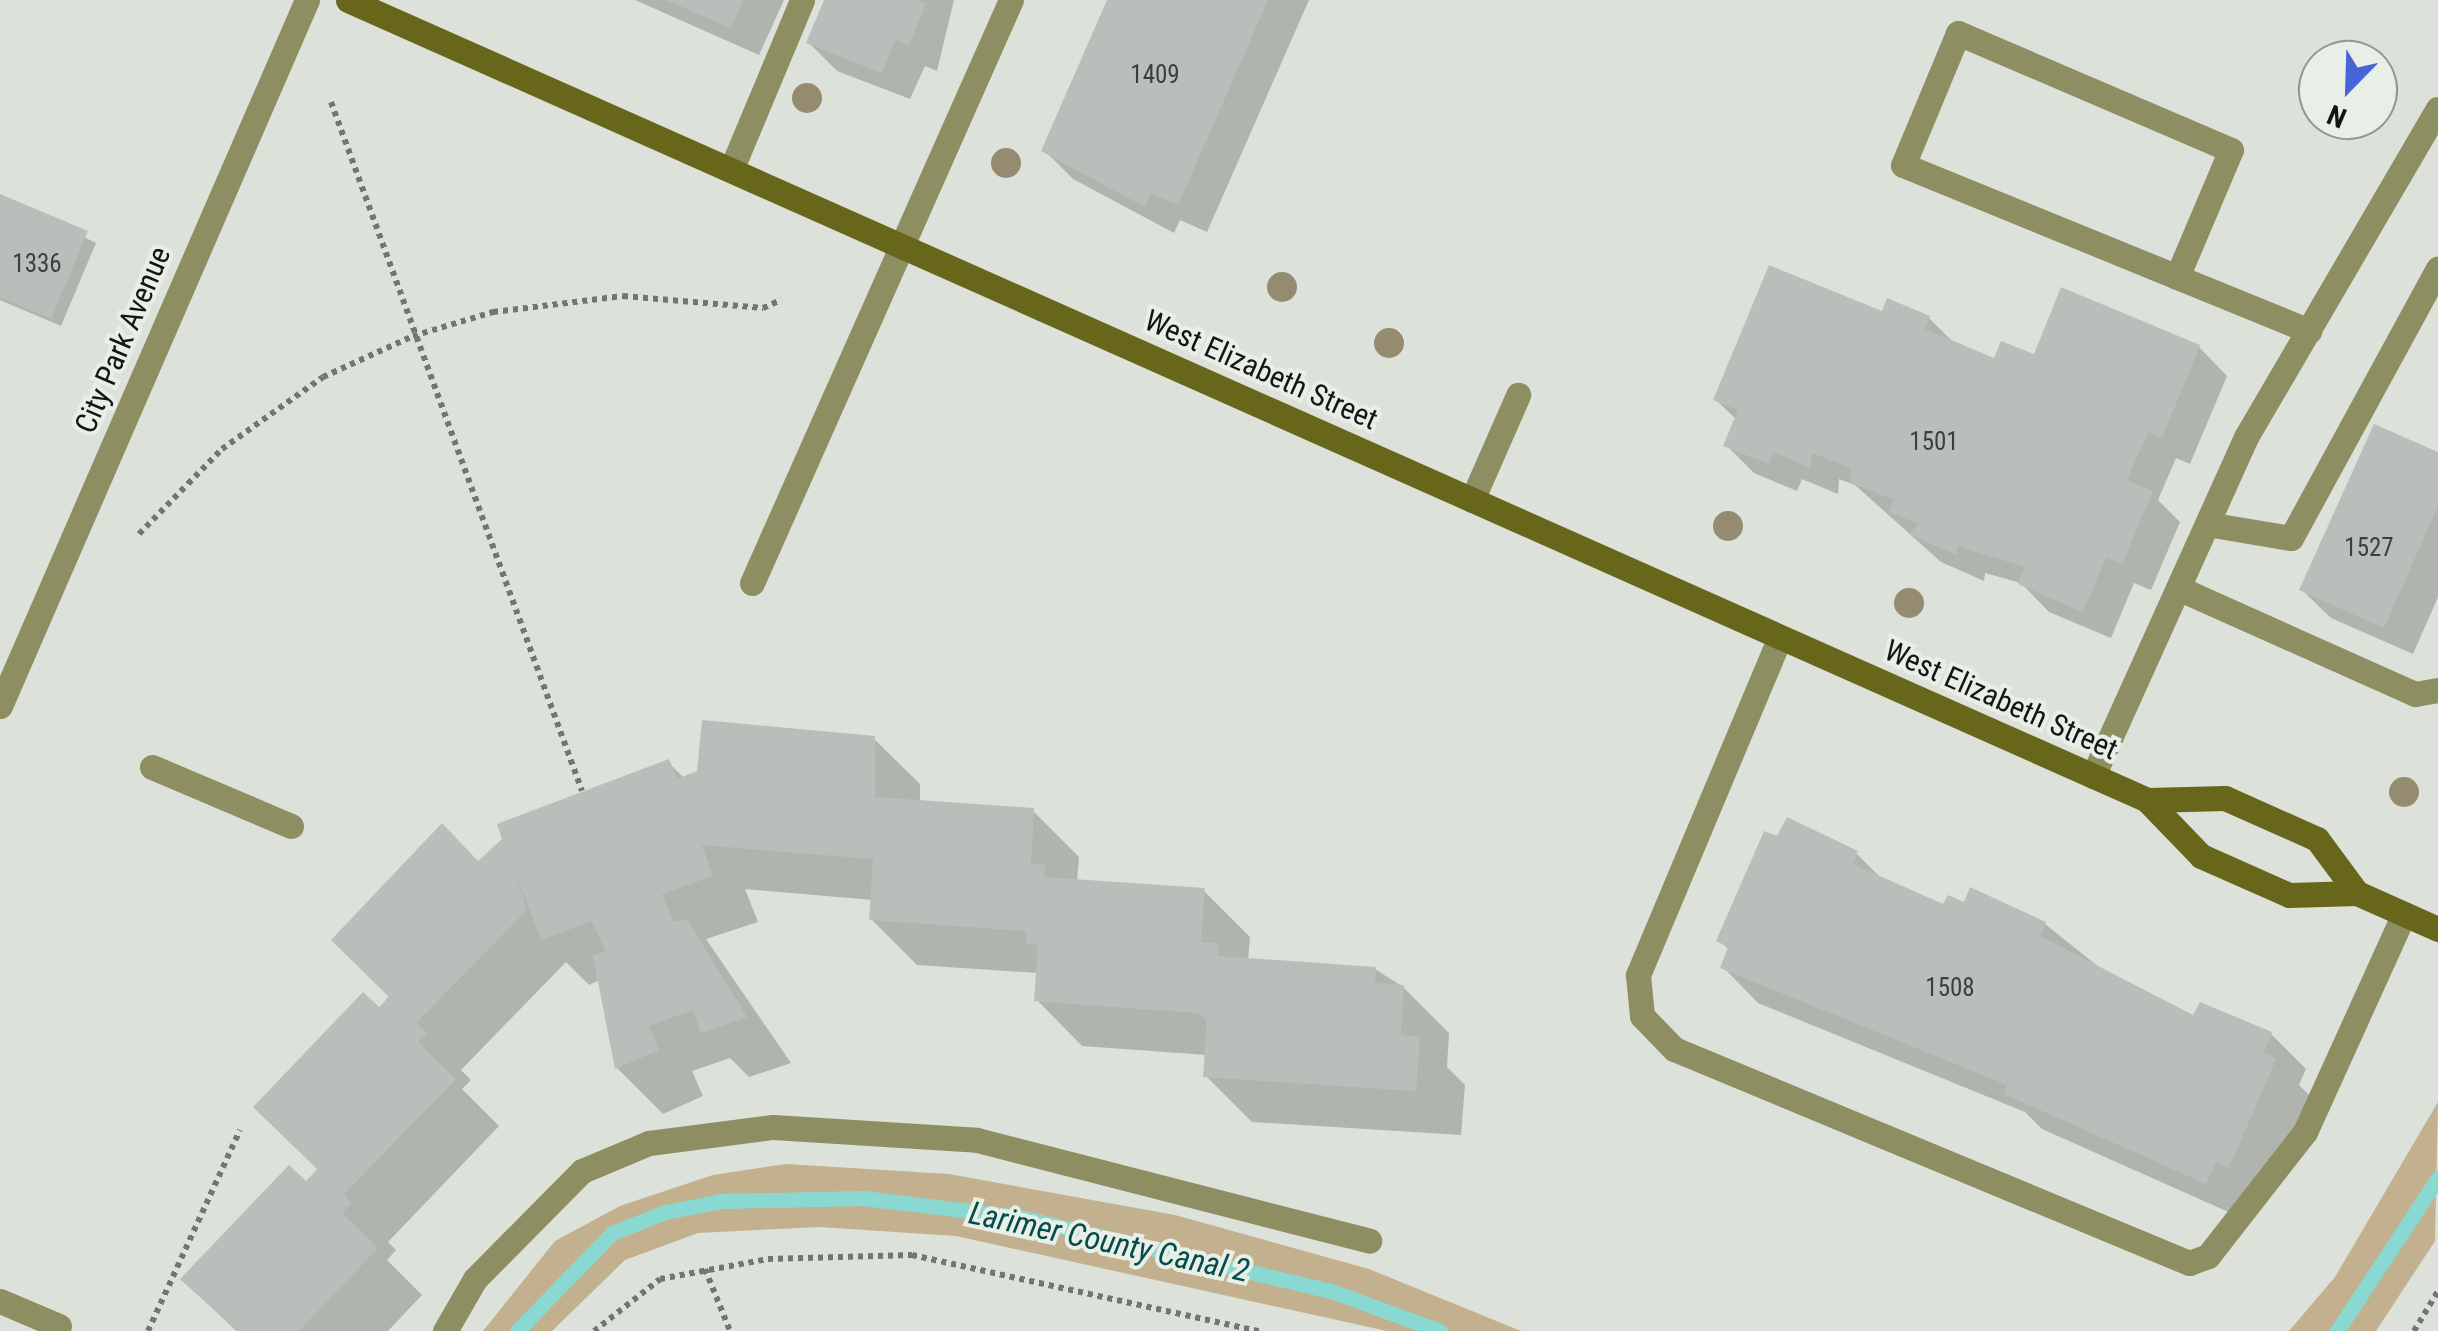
<!DOCTYPE html>
<style>
body{margin:0}
#map{position:relative;width:2438px;height:1331px;overflow:hidden;background:#dce1da;font-family:"Roboto Condensed",sans-serif}
div>[style]{position:absolute}
.green>*{inset:0;background:#c3b08e}
.shadow>*{inset:0;background:#0003}
.stream>*{height:15px;margin:-7.5px;padding:0 7.5px;transform-origin:7.5px;border-radius:7.5px;background:#89d9d2}
.building>*{inset:0;background:#b8bfbb}
.path>*{height:6px;margin-top:-3px;transform-origin:0;background:repeating-linear-gradient(90deg,#727570 0 5px,transparent 0 10px)}
.service>*{height:25px;margin:-12.5px;padding:0 12.5px;transform-origin:12.5px;border-radius:12.5px;background:#8d8e61}
.minor>*{height:25px;margin:-12.5px;padding:0 12.5px;transform-origin:12.5px;border-radius:12.5px;background:#8d8e61}
.secondary>*{height:25px;margin:-12.5px;padding:0 12.5px;transform-origin:12.5px;border-radius:12.5px;background:#67661b}
.trees>*{width:30px;height:30px;margin:-15px;border-radius:50%;background:#948b70}
span{translate:-50% -50%;white-space:nowrap;text-align:center;line-height:1.15;-webkit-text-stroke:8px #e9eee7;paint-order:stroke}
.number-label{font-size:25px;color:#3c403c}
.number-label span{-webkit-text-stroke-width:0}
.street-label{font-size:30px;color:#131512}
.water-label{font-size:32px;color:#004d49;font-style:italic}
.north{position:absolute;left:2298px;top:40px;width:100px;height:100px;box-sizing:border-box;background:#e9eee7;border:2px solid #939792;border-radius:50%;rotate:203deg;font-size:28px;font-weight:700;line-height:40px;text-align:center;color:#131512}
.north::after{content:'';display:block;margin:auto;width:35px;height:45px;background:#4865d8;clip-path:polygon(50% 0,100% 100%,50% 72%,0 100%)}
</style>
<div id="map">
<div class="green">
<i style="clip-path:polygon(2438px 1102px,2435px 1241px,2376px 1331px,2289px 1331px,2335px 1277px)"></i>
<i style="clip-path:polygon(786px 1164px,949px 1174px,1175px 1215px,1369px 1269px,1521px 1331px,1387px 1331px,956px 1236px,819px 1227px,698px 1233px,625px 1260px,552px 1331px,483px 1331px,555px 1241px,620px 1206px,713px 1175px)"></i>
</div>
<div class="shadow">
<i style="clip-path:polygon(635px 0,784px 0,759px 55px)"></i>
<i style="clip-path:polygon(827px 0,954px 0,937px 71px,925px 66px,910px 99px,837px 71px,809px 43px)"></i>
<i style="clip-path:polygon(1110px 0,1309px 0,1207px 232px,1180px 220px,1174px 233px,1073px 179px,1044px 150px)"></i>
<i style="clip-path:polygon(0 196px,96px 243px,61px 326px,0 300px)"></i>
<i style="clip-path:polygon(1883px 315px,1929px 318px,1955px 344px,1995px 361px,2199px 347px,2227px 376px,2190px 464px,2176px 458px,2158px 500px,2180px 522px,2151px 590px,2134px 583px,2111px 638px,2049px 612px,2021px 583px,1985px 573px,1984px 581px,1941px 562px,1855px 485px,1839px 479px,1838px 494px,1802px 479px,1797px 491px,1754px 473px,1726px 445px,1737px 420px,1716px 400px)"></i>
<i style="clip-path:polygon(2438px 455px,2438px 597px,2413px 654px,2331px 618px,2302px 590px)"></i>
<i style="clip-path:polygon(874px 739px,920px 784px,920px 803px,1033px 811px,1079px 857px,1077px 882px,1204px 891px,1250px 937px,1248px 960px,1375px 969px,1403px 987px,1449px 1033px,1447px 1067px,1465px 1085px,1461px 1135px,1252px 1122px,1206px 1076px,1207px 1055px,1082px 1046px,1037px 1000px,1038px 973px,917px 965px,871px 919px,873px 900px,745px 889px,758px 922px,706px 939px,791px 1063px,749px 1077px,730px 1058px,692px 1071px,703px 1096px,663px 1114px,617px 1068px,600px 980px,589px 985px,566px 962px,461px 1070px,471px 1080px,462px 1089px,499px 1126px,388px 1242px,396px 1250px,387px 1260px,422px 1295px,388px 1331px,236px 1331px,184px 1279px,320px 1170px,379px 1010px,480px 864px,668px 762px,685px 779px)"></i>
<i style="clip-path:polygon(1856px 853px,1884px 881px,1945px 908px,2045px 924px,2125px 988px,2194px 1018px,2271px 1034px,2306px 1069px,2299px 1085px,2310px 1096px,2265px 1202px,2242px 1218px,2042px 1129px,2025px 1112px,1758px 1003px,1723px 967px,1730px 951px,1719px 940px)"></i>
</div>
<div class="stream">
<i style="left:517px;top:1331px;width:136px;rotate:-45.9deg"></i>
<i style="left:612px;top:1233px;width:57px;rotate:-21.6deg"></i>
<i style="left:665px;top:1212px;width:57px;rotate:-11.1deg"></i>
<i style="left:721px;top:1201px;width:142px;rotate:-1.2deg"></i>
<i style="left:863px;top:1198px;width:158px;rotate:6.9deg"></i>
<i style="left:1020px;top:1217px;width:323px;rotate:13.4deg"></i>
<i style="left:1334px;top:1292px;width:113px;rotate:20.2deg"></i>
<i style="left:2337px;top:1331px;width:183px;rotate:-56.6deg"></i>
</div>
<div class="building">
<i style="clip-path:polygon(666px 0,743px 0,731px 28px)"></i>
<i style="clip-path:polygon(824px 0,916px 0,926px 4px,909px 45px,896px 39px,882px 73px,806px 43px)"></i>
<i style="clip-path:polygon(1107px 0,1268px 0,1178px 205px,1151px 194px,1145px 207px,1041px 151px)"></i>
<i style="clip-path:polygon(0 194px,88px 231px,51px 319px,0 297px)"></i>
<i style="clip-path:polygon(1769px 265px,1882px 311px,1887px 298px,1930px 316px,1925px 329px,1994px 358px,2001px 341px,2034px 354px,2061px 287px,2200px 345px,2162px 438px,2148px 432px,2127px 480px,2153px 491px,2122px 564px,2106px 557px,2083px 612px,2018px 584px,2025px 567px,1957px 546px,1957px 555px,1909px 534px,1919px 524px,1889px 512px,1894px 500px,1849px 482px,1851px 468px,1812px 453px,1810px 468px,1774px 452px,1769px 464px,1723px 446px,1738px 410px,1713px 400px)"></i>
<i style="clip-path:polygon(2374px 424px,2438px 452px,2438px 506px,2384px 628px,2299px 590px)"></i>
<i style="clip-path:polygon(702px 720px,875px 736px,875px 797px,1034px 808px,1031px 864px,1045px 865px,1044px 877px,1205px 888px,1201px 942px,1219px 943px,1218px 956px,1376px 967px,1375px 983px,1404px 985px,1401px 1035px,1420px 1037px,1416px 1091px,1203px 1077px,1207px 1020px,1197px 1013px,1034px 1001px,1038px 945px,1026px 944px,1026px 931px,869px 920px,873px 859px,702px 845px,713px 876px,662px 894px,673px 922px,687px 919px,747px 1017px,701px 1033px,693px 1010px,649px 1026px,659px 1050px,615px 1069px,593px 956px,605px 951px,592px 921px,541px 940px,515px 872px,527px 910px,416px 1023px,427px 1033px,418px 1042px,456px 1079px,344px 1194px,352px 1203px,342px 1213px,378px 1248px,299px 1331px,237px 1331px,180px 1279px,289px 1165px,306px 1181px,317px 1169px,253px 1107px,363px 992px,379px 1007px,389px 997px,331px 940px,442px 823px,478px 861px,502px 839px,497px 824px,669px 759px,677px 779px,697px 771px)"></i>
<i style="clip-path:polygon(1787px 817px,1858px 851px,1853px 864px,1943px 904px,1948px 895px,1964px 902px,1970px 887px,2046px 922px,2040px 936px,2193px 1015px,2200px 1002px,2272px 1032px,2264px 1052px,2276px 1059px,2229px 1168px,2216px 1162px,2206px 1184px,2004px 1094px,2007px 1085px,1720px 968px,1728px 947px,1716px 941px,1764px 831px,1777px 836px)"></i>
</div>
<div class="path">
<i style="left:331px;top:102px;width:733px;rotate:69.98deg"></i>
<i style="left:139px;top:534px;width:119px;rotate:-45.7deg"></i>
<i style="left:222px;top:449px;width:124px;rotate:-35.5deg"></i>
<i style="left:323px;top:377px;width:99px;rotate:-24.5deg"></i>
<i style="left:413px;top:336px;width:84px;rotate:-16.7deg"></i>
<i style="left:493px;top:312px;width:131px;rotate:-7deg"></i>
<i style="left:623px;top:296px;width:141px;rotate:4.9deg"></i>
<i style="left:763px;top:308px;width:20px;rotate:-24deg"></i>
<i style="left:705px;top:1269px;width:67px;rotate:68deg"></i>
<i style="left:148px;top:1331px;width:221px;rotate:-65.4deg"></i>
<i style="left:594px;top:1331px;width:84px;rotate:-38.2deg"></i>
<i style="left:660px;top:1279px;width:110px;rotate:-10.5deg"></i>
<i style="left:768px;top:1259px;width:144px;rotate:-1.6deg"></i>
<i style="left:912px;top:1255px;width:355px;rotate:12.4deg"></i>
<i style="left:2414px;top:1331px;width:47px;rotate:-59deg"></i>
</div>
<div class="service">
<i style="left:731px;top:170px;width:184px;rotate:-67.3deg"></i>
<i style="left:2177px;top:277px;width:138px;rotate:-67deg"></i>
<i style="left:2231px;top:150px;width:297px;rotate:-156.8deg"></i>
<i style="left:1958px;top:33px;width:143px;rotate:112.6deg"></i>
<i style="left:1903px;top:165px;width:296px;rotate:22.2deg"></i>
<i style="left:2177px;top:277px;width:143px;rotate:22.2deg"></i>
<i style="left:1472px;top:500px;width:115px;rotate:-66.3deg"></i>
<i style="left:2207px;top:524px;width:85px;rotate:9.5deg"></i>
<i style="left:2291px;top:538px;width:307px;rotate:-61.4deg"></i>
<i style="left:752px;top:583px;width:638px;rotate:-66.05deg"></i>
<i style="left:2178px;top:588px;width:260px;rotate:24.1deg"></i>
<i style="left:2415px;top:694px;width:23px;rotate:-10deg"></i>
<i style="left:1780px;top:637px;width:367px;rotate:112.8deg"></i>
<i style="left:1638px;top:975px;width:41px;rotate:84.4deg"></i>
<i style="left:1642px;top:1016px;width:46px;rotate:45.9deg"></i>
<i style="left:1674px;top:1049px;width:558px;rotate:22.56deg"></i>
<i style="left:2189px;top:1263px;width:20px;rotate:-20deg"></i>
<i style="left:2208px;top:1256px;width:157px;rotate:-52deg"></i>
<i style="left:2305px;top:1132px;width:239px;rotate:-65.6deg"></i>
<i style="left:152px;top:767px;width:151px;rotate:23deg"></i>
<i style="left:0;top:1301px;width:64px;rotate:23deg"></i>
<i style="left:445px;top:1331px;width:60px;rotate:-60deg"></i>
<i style="left:475px;top:1279px;width:152px;rotate:-45.3deg"></i>
<i style="left:582px;top:1171px;width:73px;rotate:-22.7deg"></i>
<i style="left:649px;top:1143px;width:125px;rotate:-7.4deg"></i>
<i style="left:773px;top:1127px;width:204px;rotate:3.6deg"></i>
<i style="left:977px;top:1140px;width:405px;rotate:14.4deg"></i>
</div>
<div class="minor">
<i style="left:0;top:706px;width:770px;rotate:-66.5deg"></i>
<i style="left:2093px;top:776px;width:372px;rotate:-65.7deg"></i>
<i style="left:2246px;top:437px;width:380px;rotate:-59.7deg"></i>
</div>
<div class="secondary">
<i style="left:348px;top:0;width:1969px;rotate:23.97deg"></i>
<i style="left:2147px;top:800px;width:78px;rotate:46deg"></i>
<i style="left:2201px;top:856px;width:96px;rotate:23.9deg"></i>
<i style="left:2289px;top:895px;width:68px;rotate:-1.7deg"></i>
<i style="left:2147px;top:800px;width:78px;rotate:-1.5deg"></i>
<i style="left:2225px;top:798px;width:101px;rotate:24deg"></i>
<i style="left:2317px;top:839px;width:67px;rotate:53.5deg"></i>
<i style="left:2357px;top:893px;width:89px;rotate:24deg"></i>
</div>
<div class="trees">
<i style="left:807px;top:98px"></i>
<i style="left:1006px;top:163px"></i>
<i style="left:1282px;top:287px"></i>
<i style="left:1389px;top:343px"></i>
<i style="left:1728px;top:526px"></i>
<i style="left:1909px;top:603px"></i>
<i style="left:2404px;top:792px"></i>
</div>
<div class="number-label">
<span style="left:1155px;top:75px">1409</span>
<span style="left:37px;top:264px">1336</span>
<span style="left:1934px;top:442px">1501</span>
<span style="left:2369px;top:548px">1527</span>
<span style="left:1950px;top:988px">1508</span>
</div>
<div class="street-label">
<span style="left:123px;top:340px;rotate:-67deg">City Park Avenue</span>
<span style="left:1261px;top:370px;rotate:24deg">West Elizabeth Street</span>
<span style="left:2001px;top:700px;rotate:24deg">West Elizabeth Street</span>
</div>
<div class="water-label">
<span style="left:1109px;top:1242px;rotate:12deg">Larimer County Canal 2</span>
</div>
<div class="north">N</div>
</div>
